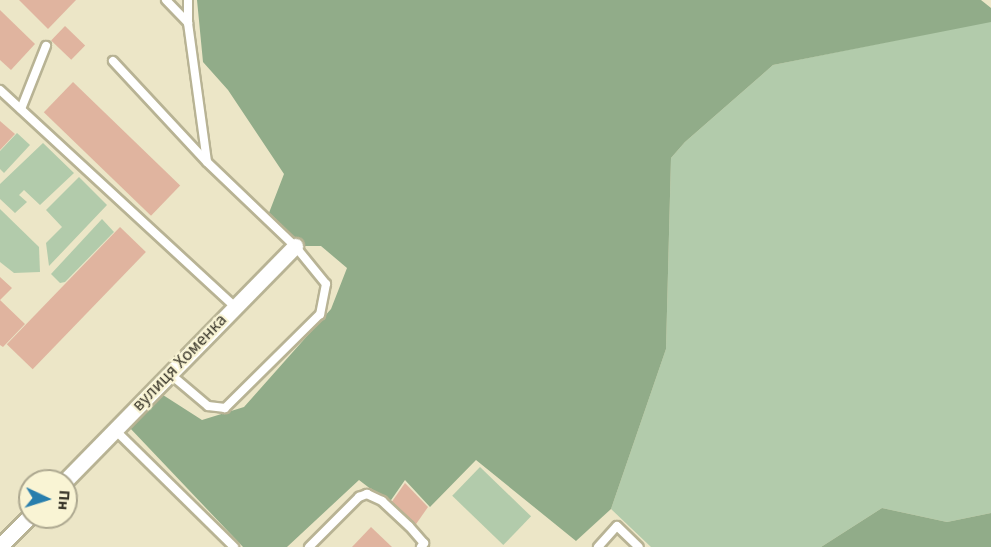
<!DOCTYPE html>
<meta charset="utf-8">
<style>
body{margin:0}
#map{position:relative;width:991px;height:547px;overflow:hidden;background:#ece6c7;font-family:"Source Sans 3",sans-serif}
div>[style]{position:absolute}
.green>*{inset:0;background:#b2cbab;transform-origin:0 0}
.forest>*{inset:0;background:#91ac89}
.building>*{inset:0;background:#e0b49f;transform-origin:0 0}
.roads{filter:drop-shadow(2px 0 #b8b394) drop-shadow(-2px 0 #b8b394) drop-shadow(0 2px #b8b394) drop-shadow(0 -2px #b8b394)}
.lane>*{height:8px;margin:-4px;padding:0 4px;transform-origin:4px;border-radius:4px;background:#fff}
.street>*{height:15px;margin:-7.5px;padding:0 7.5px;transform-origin:7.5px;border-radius:7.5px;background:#fff}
span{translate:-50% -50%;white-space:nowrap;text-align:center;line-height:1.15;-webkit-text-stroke:4.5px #f9f4d4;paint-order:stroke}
.street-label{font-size:18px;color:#3a372b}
.north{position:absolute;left:18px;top:469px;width:60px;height:60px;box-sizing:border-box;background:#f9f4d4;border:2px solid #ada890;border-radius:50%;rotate:94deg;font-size:16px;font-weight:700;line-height:24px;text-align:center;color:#3a372b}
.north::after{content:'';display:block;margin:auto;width:21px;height:27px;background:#287ead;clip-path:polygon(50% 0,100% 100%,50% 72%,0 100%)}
</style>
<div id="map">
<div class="green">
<i style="clip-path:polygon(991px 21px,991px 513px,947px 522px,882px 508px,821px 547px,651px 547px,611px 509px,666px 349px,671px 158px,685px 142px,773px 65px)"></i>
<i style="clip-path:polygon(17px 133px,30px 145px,4px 173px,0 169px,0 151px)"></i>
<i style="clip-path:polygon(43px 143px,74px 173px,40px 205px,24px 190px,19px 195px,27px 202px,15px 213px,0 199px,0 184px)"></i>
<i style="clip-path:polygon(79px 177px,107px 205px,49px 266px,46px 243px,62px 227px,46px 210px)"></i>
<i style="clip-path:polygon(0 209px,39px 247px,40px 272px,14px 273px,0 262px)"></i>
<i style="clip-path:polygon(102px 219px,114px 232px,65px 282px,60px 283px,51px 274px)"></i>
<i style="left:480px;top:467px;width:71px;height:40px;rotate:44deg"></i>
</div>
<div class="forest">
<i style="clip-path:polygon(197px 0,981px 0,991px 8px,991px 22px,773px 65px,685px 142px,671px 158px,666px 349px,611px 509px,576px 541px,476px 460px,430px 507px,405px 480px,389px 503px,359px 480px,287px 547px,243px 547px,129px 427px,163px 395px,202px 420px,244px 407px,331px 309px,347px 268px,321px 246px,295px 246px,267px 218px,284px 174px,228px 90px,203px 62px)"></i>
<i style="clip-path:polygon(882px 508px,947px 522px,991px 513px,991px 547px,821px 547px)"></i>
</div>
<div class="building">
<i style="clip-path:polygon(19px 0,76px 0,48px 29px)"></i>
<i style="clip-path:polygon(0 10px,35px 44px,11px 70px,0 60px)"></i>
<i style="left:65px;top:26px;width:28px;height:20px;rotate:44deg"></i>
<i style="left:73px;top:82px;width:149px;height:42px;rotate:44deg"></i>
<i style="clip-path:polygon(0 121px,15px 134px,0 150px)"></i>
<i style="left:120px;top:227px;width:36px;height:163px;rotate:44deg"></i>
<i style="clip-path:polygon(0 277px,12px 288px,0 300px,25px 324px,3px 347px,0 345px)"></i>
<i style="clip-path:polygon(405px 483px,428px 507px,414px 527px,391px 503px)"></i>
<i style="clip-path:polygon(371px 527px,392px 547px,352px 547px)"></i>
</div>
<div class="roads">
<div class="lane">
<i style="left:166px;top:0;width:32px;rotate:46deg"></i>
<i style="left:188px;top:0;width:23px;rotate:90deg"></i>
<i style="left:188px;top:23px;width:140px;rotate:82.2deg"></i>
<i style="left:113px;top:61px;width:138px;rotate:47.1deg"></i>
<i style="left:207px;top:162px;width:122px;rotate:43.7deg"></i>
<i style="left:295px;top:246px;width:49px;rotate:50.8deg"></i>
<i style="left:326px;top:284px;width:31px;rotate:101deg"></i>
<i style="left:320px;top:314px;width:134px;rotate:135.3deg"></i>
<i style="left:225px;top:408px;width:17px;rotate:-173deg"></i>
<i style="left:208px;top:406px;width:51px;rotate:-139.8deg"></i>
<i style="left:0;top:90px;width:320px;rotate:42.7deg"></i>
<i style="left:21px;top:109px;width:68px;rotate:-68.4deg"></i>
<i style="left:115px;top:430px;width:167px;rotate:44.5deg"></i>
<i style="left:309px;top:547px;width:71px;rotate:-45deg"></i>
<i style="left:359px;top:497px;width:9px;rotate:-21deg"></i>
<i style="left:367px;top:494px;width:17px;rotate:25deg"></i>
<i style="left:382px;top:501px;width:37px;rotate:43deg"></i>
<i style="left:409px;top:526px;width:23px;rotate:49deg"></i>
<i style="left:424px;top:543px;width:5px;rotate:127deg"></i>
<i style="left:598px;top:547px;width:28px;rotate:-48deg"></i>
<i style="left:617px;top:526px;width:30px;rotate:44deg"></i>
</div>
<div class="street">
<i style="left:65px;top:481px;width:329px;rotate:-45.6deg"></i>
<i style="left:0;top:546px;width:42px;rotate:-45deg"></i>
</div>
</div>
<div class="street-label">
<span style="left:180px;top:363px;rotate:-46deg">вулиця Хоменка</span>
</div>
<div class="north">Пн</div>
</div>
